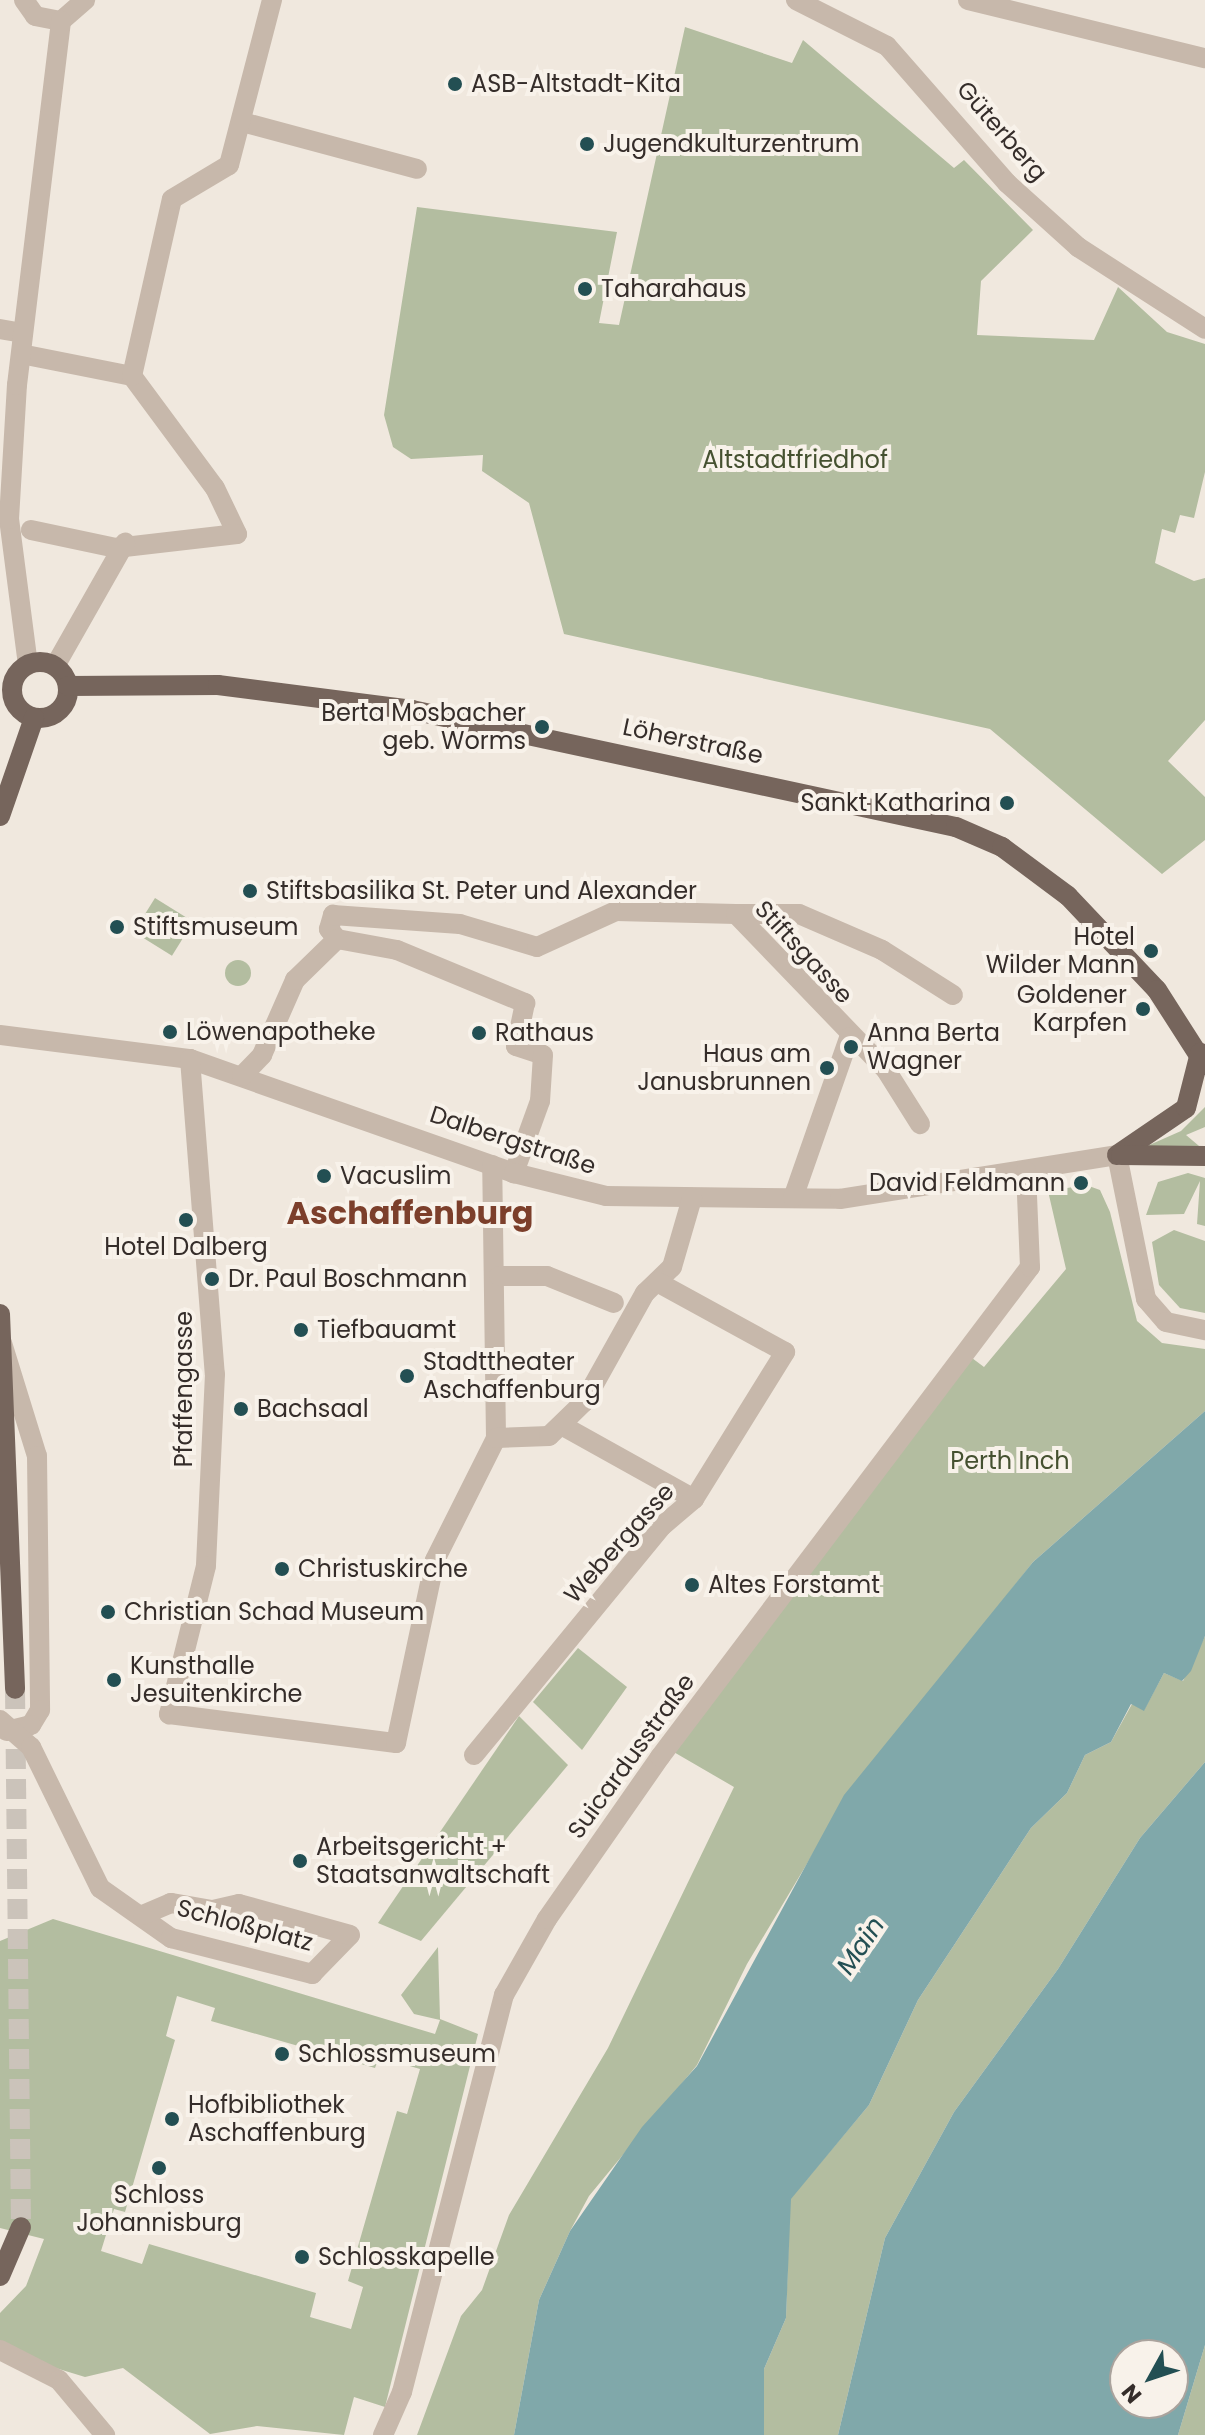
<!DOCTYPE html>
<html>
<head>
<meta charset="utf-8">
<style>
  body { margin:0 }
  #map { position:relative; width:1205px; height:2435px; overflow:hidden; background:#f0e8de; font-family:Poppins,sans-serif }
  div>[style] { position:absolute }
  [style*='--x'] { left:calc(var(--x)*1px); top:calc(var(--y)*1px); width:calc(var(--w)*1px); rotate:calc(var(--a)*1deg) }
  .green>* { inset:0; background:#b3bda0; transform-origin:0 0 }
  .round { border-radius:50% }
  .water>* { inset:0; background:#80a8aa }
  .major-tunnel>* { height:20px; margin-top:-10px; transform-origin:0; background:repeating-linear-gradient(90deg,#cbc3ba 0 20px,transparent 0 30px) }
  .minor>* { height:20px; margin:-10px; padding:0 10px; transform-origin:10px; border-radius:10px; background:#c7b8ab }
  .major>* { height:20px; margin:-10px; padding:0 10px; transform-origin:10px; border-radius:10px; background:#76655c }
  .major>.ring { margin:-10px; padding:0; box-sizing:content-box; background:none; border:20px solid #76655c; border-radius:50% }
  .dots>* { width:22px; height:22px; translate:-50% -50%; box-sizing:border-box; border:4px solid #f8f2ea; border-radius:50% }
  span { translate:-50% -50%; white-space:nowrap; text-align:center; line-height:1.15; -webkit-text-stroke:8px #f8f2ea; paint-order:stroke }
  .poi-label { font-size:24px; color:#352d2a }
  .left { translate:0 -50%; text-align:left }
  .right { translate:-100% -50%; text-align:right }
  .street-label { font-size:24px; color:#352d2a }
  .park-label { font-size:24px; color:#455130 }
  .water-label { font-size:26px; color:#234f53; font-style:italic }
  .district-label { font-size:32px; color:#7c3f2b; font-weight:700 }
  .north { position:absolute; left:1109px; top:2339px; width:80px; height:80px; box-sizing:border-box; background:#f8f2ea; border:2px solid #aaa39d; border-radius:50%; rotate:230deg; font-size:22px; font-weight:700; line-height:32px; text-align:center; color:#352d2a }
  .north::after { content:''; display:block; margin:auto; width:28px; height:36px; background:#234f53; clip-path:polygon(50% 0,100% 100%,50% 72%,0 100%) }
</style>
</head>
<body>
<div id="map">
  <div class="green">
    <i style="clip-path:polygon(685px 27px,792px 63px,803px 40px,954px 168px,964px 160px,1033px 230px,981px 281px,977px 335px,1094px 340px,1118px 287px,1167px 332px,1205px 344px,1205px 472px,1194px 518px,1180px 515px,1175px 533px,1162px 529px,1155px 563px,1194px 581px,1205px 578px,1205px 720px,1168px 761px,1205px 797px,1205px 840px,1162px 874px,990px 729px,564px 634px,529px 503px,482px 471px,483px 455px,411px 459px,393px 447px,384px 415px,417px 207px,617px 232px,599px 323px,619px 325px)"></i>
    <i style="left:155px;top:898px;width:45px;height:40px;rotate:32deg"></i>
    <i class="round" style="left:225px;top:960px;width:26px;height:26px"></i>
    <i style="clip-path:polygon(1205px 1107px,1205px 1127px,1186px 1135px,1205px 1151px,1138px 1150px,1181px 1131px)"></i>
    <i style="clip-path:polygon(1188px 1173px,1205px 1178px,1205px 1226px,1197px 1224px,1200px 1181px,1184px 1214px,1146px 1215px,1158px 1182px)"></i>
    <i style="clip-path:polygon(1086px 1185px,1100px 1190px,1110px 1212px,1137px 1321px,1162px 1343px,1205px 1349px,1205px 1411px,1033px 1562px,842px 1805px,747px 1964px,697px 2065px,589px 2196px,570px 2231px,539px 2300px,514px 2435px,417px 2435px,461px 2316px,482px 2290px,509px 2215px,608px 2048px,734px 1787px,672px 1751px,972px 1358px,984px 1367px,1066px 1269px,1048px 1191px)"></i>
    <i style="clip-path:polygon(1174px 1230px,1205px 1241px,1205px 1313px,1180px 1308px,1159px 1285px,1152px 1242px)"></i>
    <i style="clip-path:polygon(1205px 1636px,1205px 1762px,1140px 1838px,1058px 1969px,954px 2112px,885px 2238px,838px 2435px,764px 2435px,764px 2369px,786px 2318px,790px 2199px,869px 2105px,918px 2000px,1031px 1828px,1067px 1793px,1085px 1755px,1111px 1742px,1132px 1704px,1144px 1710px,1164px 1673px,1183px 1681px)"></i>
    <i style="clip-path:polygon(578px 1648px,627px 1687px,582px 1750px,533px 1702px)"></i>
    <i style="clip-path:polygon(519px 1716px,568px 1765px,421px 1941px,378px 1923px)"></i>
    <i style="clip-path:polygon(evenodd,53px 1919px,435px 2034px,440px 2020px,414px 2014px,401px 1995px,438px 1947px,440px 2019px,478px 2034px,385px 2407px,354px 2397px,344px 2435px,257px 2426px,210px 2434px,123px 2368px,85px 2377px,0 2351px,0 2313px,26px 2286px,44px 2239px,0 2228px,0 1941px,53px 1919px,177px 1996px,215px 2008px,211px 2021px,375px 2068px,379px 2057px,420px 2069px,407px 2114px,397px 2111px,348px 2281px,363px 2287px,351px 2329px,310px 2317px,316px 2293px,149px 2244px,142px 2264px,101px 2251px,114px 2209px,125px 2212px,175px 2040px,166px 2036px,177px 1996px)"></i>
    <i style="clip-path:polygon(1205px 2345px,1205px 2435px,1178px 2435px)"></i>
  </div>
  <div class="water">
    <i style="clip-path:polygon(1205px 1411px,1205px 1636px,1191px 1671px,1182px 1681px,1164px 1673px,1144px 1711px,1131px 1704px,1111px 1742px,1085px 1755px,1067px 1793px,1031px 1828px,918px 2000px,869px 2105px,791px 2199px,786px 2318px,764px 2369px,764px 2435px,514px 2435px,539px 2300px,570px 2231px,642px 2127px,697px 2066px,844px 1795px,1033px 1562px)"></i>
    <i style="clip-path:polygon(evenodd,1205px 1762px,1205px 2345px,1178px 2435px,838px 2435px,885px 2238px,954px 2112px,1058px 1969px,1140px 1838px,1205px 1762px,1173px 2355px,1173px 2403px,1125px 2403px,1125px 2355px,1173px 2355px)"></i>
  </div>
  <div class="major-tunnel">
    <i style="--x:15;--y:1689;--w:538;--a:89.36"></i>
  </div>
  <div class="minor">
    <i style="--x:24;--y:0;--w:19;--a:55"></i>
    <i style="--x:35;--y:16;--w:26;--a:11"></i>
    <i style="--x:61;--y:21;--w:32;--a:-41"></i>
    <i style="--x:796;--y:0;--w:102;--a:26.8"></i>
    <i style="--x:887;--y:46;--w:182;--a:48.8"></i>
    <i style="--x:1007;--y:183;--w:96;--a:42"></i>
    <i style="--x:1078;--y:247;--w:151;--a:32.8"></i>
    <i style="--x:968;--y:0;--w:244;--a:13.8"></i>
    <i style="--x:242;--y:122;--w:181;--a:15"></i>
    <i style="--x:0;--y:329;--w:23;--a:10"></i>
    <i style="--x:21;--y:354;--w:113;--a:11.2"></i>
    <i style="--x:132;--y:376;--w:139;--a:53.5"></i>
    <i style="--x:215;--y:488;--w:51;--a:64.4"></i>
    <i style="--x:237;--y:534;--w:122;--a:173.4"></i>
    <i style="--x:116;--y:548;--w:87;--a:-168"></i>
    <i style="--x:132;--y:376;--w:181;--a:-77.3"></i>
    <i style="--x:172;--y:199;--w:66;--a:-30.8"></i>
    <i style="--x:229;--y:165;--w:171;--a:-75.4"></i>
    <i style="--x:28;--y:665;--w:147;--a:-97.4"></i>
    <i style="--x:9;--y:519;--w:134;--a:-86.6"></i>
    <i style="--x:17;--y:385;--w:367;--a:-83.1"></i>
    <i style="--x:55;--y:666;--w:142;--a:-60.4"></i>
    <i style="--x:736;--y:914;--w:63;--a:0"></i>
    <i style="--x:799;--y:914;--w:90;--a:23.4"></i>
    <i style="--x:882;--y:950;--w:84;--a:32.4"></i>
    <i style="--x:337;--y:939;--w:13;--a:-129"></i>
    <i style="--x:329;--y:929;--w:15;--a:-74"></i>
    <i style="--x:333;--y:915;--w:127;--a:4.1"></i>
    <i style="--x:460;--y:924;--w:80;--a:16.6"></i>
    <i style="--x:537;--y:947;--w:87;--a:-24.5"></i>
    <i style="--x:616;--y:911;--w:120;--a:1.4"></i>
    <i style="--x:736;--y:914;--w:216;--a:46.1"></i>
    <i style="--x:886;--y:1070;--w:64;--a:57.8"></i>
    <i style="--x:337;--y:939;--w:61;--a:10.4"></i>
    <i style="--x:397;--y:950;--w:139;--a:22.5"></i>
    <i style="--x:525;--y:1003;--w:44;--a:101.8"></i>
    <i style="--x:516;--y:1046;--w:28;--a:18"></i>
    <i style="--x:543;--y:1055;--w:46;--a:93.7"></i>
    <i style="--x:540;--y:1101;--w:77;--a:109.9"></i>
    <i style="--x:0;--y:1035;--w:192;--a:7.2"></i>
    <i style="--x:190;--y:1059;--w:343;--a:19.4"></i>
    <i style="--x:514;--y:1173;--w:95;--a:14"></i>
    <i style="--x:606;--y:1196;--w:234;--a:0.7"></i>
    <i style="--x:840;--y:1199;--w:280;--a:-9"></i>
    <i style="--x:1117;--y:1155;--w:147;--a:78.6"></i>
    <i style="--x:1146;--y:1299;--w:30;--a:49"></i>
    <i style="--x:1166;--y:1322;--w:40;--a:12"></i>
    <i style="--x:190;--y:1059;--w:316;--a:85.5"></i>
    <i style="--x:215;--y:1374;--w:192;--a:92.7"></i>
    <i style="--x:206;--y:1566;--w:153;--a:104"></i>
    <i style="--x:169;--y:1714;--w:229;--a:7.3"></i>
    <i style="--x:396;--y:1743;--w:187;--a:-78"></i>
    <i style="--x:435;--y:1560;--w:136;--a:-63.4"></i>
    <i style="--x:496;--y:1438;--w:273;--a:-90.8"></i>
    <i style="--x:242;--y:1076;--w:29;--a:-46"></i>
    <i style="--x:262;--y:1055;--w:82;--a:-66.3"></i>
    <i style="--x:295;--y:980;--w:59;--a:-44.3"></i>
    <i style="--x:793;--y:1198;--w:170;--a:-70.7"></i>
    <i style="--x:499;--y:1276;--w:48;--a:0"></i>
    <i style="--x:547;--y:1276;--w:72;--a:21.9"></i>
    <i style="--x:2;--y:1343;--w:118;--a:72.8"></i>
    <i style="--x:37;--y:1456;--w:254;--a:89.3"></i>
    <i style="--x:40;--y:1710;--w:17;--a:121"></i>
    <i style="--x:31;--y:1725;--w:25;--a:166"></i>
    <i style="--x:563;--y:1426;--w:150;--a:29.1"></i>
    <i style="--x:496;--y:1438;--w:53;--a:-2.2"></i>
    <i style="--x:549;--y:1436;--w:49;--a:-44.2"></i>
    <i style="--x:584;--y:1402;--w:125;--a:-60.8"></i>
    <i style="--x:645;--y:1293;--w:37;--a:-44"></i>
    <i style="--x:672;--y:1267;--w:72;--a:-73.8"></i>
    <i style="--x:0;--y:1720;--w:41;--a:41.1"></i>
    <i style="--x:31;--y:1747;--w:157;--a:63.9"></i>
    <i style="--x:100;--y:1888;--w:87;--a:35.2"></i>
    <i style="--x:171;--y:1938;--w:146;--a:14.3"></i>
    <i style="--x:312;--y:1974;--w:54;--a:-45.7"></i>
    <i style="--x:350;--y:1935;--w:115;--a:-164.4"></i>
    <i style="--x:239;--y:1904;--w:28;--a:167"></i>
    <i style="--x:212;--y:1910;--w:42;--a:-170.3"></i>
    <i style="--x:171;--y:1903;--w:30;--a:157"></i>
    <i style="--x:474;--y:1755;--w:296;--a:-50.6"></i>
    <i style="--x:662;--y:1526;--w:42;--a:-40.2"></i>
    <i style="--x:694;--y:1499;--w:173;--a:-58.2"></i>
    <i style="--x:785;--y:1352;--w:146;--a:-151.3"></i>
    <i style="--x:0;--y:2350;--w:66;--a:27"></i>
    <i style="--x:59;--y:2380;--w:72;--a:50.1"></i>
    <i style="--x:383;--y:2435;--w:47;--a:-66.2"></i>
    <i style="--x:402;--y:2392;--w:410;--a:-75.6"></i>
    <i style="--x:504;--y:1995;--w:87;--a:-60.5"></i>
    <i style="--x:547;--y:1919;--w:198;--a:-55.1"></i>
    <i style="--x:660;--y:1757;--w:614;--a:-52.94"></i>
    <i style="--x:1030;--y:1267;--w:96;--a:-92.4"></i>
  </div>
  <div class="major">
    <i class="ring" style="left:12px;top:662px;width:36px;height:36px"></i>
    <i style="--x:68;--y:686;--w:150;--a:-0.4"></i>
    <i style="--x:218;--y:685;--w:196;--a:7.3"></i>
    <i style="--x:412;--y:710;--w:556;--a:12.14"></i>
    <i style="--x:956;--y:827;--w:50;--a:23.5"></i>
    <i style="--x:1002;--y:847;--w:82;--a:36.6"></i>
    <i style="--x:1068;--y:896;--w:129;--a:46.6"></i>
    <i style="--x:1157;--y:990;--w:89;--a:57.4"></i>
    <i style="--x:0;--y:816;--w:104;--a:-70.9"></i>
    <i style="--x:1117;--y:1155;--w:83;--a:-34.3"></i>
    <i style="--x:1186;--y:1108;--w:57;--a:-75.7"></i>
    <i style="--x:1121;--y:1155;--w:84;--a:0.7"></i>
    <i style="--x:0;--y:1314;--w:375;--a:87.7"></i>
    <i style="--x:0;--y:2276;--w:53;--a:-66.8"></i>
  </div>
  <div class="dots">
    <i style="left:455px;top:84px;background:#234f53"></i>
    <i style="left:587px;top:144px;background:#234f53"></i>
    <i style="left:585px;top:289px;background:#234f53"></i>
    <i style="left:542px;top:727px;background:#234f53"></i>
    <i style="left:1007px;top:803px;background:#234f53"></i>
    <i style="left:250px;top:891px;background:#234f53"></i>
    <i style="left:117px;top:927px;background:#234f53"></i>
    <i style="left:1151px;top:951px;background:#234f53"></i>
    <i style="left:1143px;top:1009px;background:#234f53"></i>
    <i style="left:170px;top:1032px;background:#234f53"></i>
    <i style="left:479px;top:1033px;background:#234f53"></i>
    <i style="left:851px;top:1047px;background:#234f53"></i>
    <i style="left:827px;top:1068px;background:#234f53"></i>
    <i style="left:324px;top:1176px;background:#234f53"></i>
    <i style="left:1081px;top:1183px;background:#234f53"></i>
    <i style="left:186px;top:1220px;background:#234f53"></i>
    <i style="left:212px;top:1279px;background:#234f53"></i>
    <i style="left:301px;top:1330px;background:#234f53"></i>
    <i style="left:407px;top:1376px;background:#234f53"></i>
    <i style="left:241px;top:1409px;background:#234f53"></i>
    <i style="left:282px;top:1569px;background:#234f53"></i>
    <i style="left:692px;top:1585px;background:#234f53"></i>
    <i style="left:108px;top:1612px;background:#234f53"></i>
    <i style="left:114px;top:1680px;background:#234f53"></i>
    <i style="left:300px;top:1861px;background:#234f53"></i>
    <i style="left:282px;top:2054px;background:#234f53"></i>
    <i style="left:172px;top:2119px;background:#234f53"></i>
    <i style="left:159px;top:2168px;background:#234f53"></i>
    <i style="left:302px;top:2257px;background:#234f53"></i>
  </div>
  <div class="poi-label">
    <span class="left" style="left:471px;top:84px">ASB-Altstadt-Kita</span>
    <span class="left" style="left:603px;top:144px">Jugendkulturzentrum</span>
    <span class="left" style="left:601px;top:289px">Taharahaus</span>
    <span class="right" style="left:526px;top:727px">Berta Mosbacher<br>geb. Worms</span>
    <span class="right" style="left:991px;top:803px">Sankt Katharina</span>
    <span class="left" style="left:266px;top:891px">Stiftsbasilika St. Peter und Alexander</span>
    <span class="left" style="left:133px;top:927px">Stiftsmuseum</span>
    <span class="right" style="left:1135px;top:951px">Hotel<br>Wilder Mann</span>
    <span class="right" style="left:1127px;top:1009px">Goldener<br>Karpfen</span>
    <span class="left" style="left:186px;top:1032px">Löwenapotheke</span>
    <span class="left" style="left:495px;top:1033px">Rathaus</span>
    <span class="left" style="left:867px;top:1047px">Anna Berta<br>Wagner</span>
    <span class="right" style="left:811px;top:1068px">Haus am<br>Janusbrunnen</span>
    <span class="left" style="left:340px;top:1176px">Vacuslim</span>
    <span class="right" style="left:1065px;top:1183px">David Feldmann</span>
    <span style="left:186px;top:1247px">Hotel Dalberg</span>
    <span class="left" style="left:228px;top:1279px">Dr. Paul Boschmann</span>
    <span class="left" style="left:317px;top:1330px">Tiefbauamt</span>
    <span class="left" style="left:423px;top:1376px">Stadttheater<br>Aschaffenburg</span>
    <span class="left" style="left:257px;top:1409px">Bachsaal</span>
    <span class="left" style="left:298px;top:1569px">Christuskirche</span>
    <span class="left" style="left:708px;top:1585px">Altes Forstamt</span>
    <span class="left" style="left:124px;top:1612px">Christian Schad Museum</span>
    <span class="left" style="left:130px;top:1680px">Kunsthalle<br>Jesuitenkirche</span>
    <span class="left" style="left:316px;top:1861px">Arbeitsgericht +<br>Staatsanwaltschaft</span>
    <span class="left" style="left:298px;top:2054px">Schlossmuseum</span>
    <span class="left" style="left:188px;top:2119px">Hofbibliothek<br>Aschaffenburg</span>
    <span style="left:159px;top:2209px">Schloss<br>Johannisburg</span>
    <span class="left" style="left:318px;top:2257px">Schlosskapelle</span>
  </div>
  <div class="street-label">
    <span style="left:1002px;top:131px;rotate:49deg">Güterberg</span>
    <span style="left:693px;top:741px;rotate:12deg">Löherstraße</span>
    <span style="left:804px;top:952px;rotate:47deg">Stiftsgasse</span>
    <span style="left:513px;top:1140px;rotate:18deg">Dalbergstraße</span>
    <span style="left:184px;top:1389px;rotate:-90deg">Pfaffengasse</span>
    <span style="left:619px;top:1543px;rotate:-48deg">Webergasse</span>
    <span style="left:631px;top:1756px;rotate:-54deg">Suicardusstraße</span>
    <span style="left:245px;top:1925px;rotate:15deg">Schloßplatz</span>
  </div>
  <div class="park-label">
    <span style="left:795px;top:460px">Altstadtfriedhof</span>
    <span style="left:1010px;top:1461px">Perth Inch</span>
  </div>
  <div class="water-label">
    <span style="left:861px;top:1946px;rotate:-56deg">Main</span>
  </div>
  <div class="district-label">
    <span style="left:410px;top:1213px">Aschaffenburg</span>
  </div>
  <div class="north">N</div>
</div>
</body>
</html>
